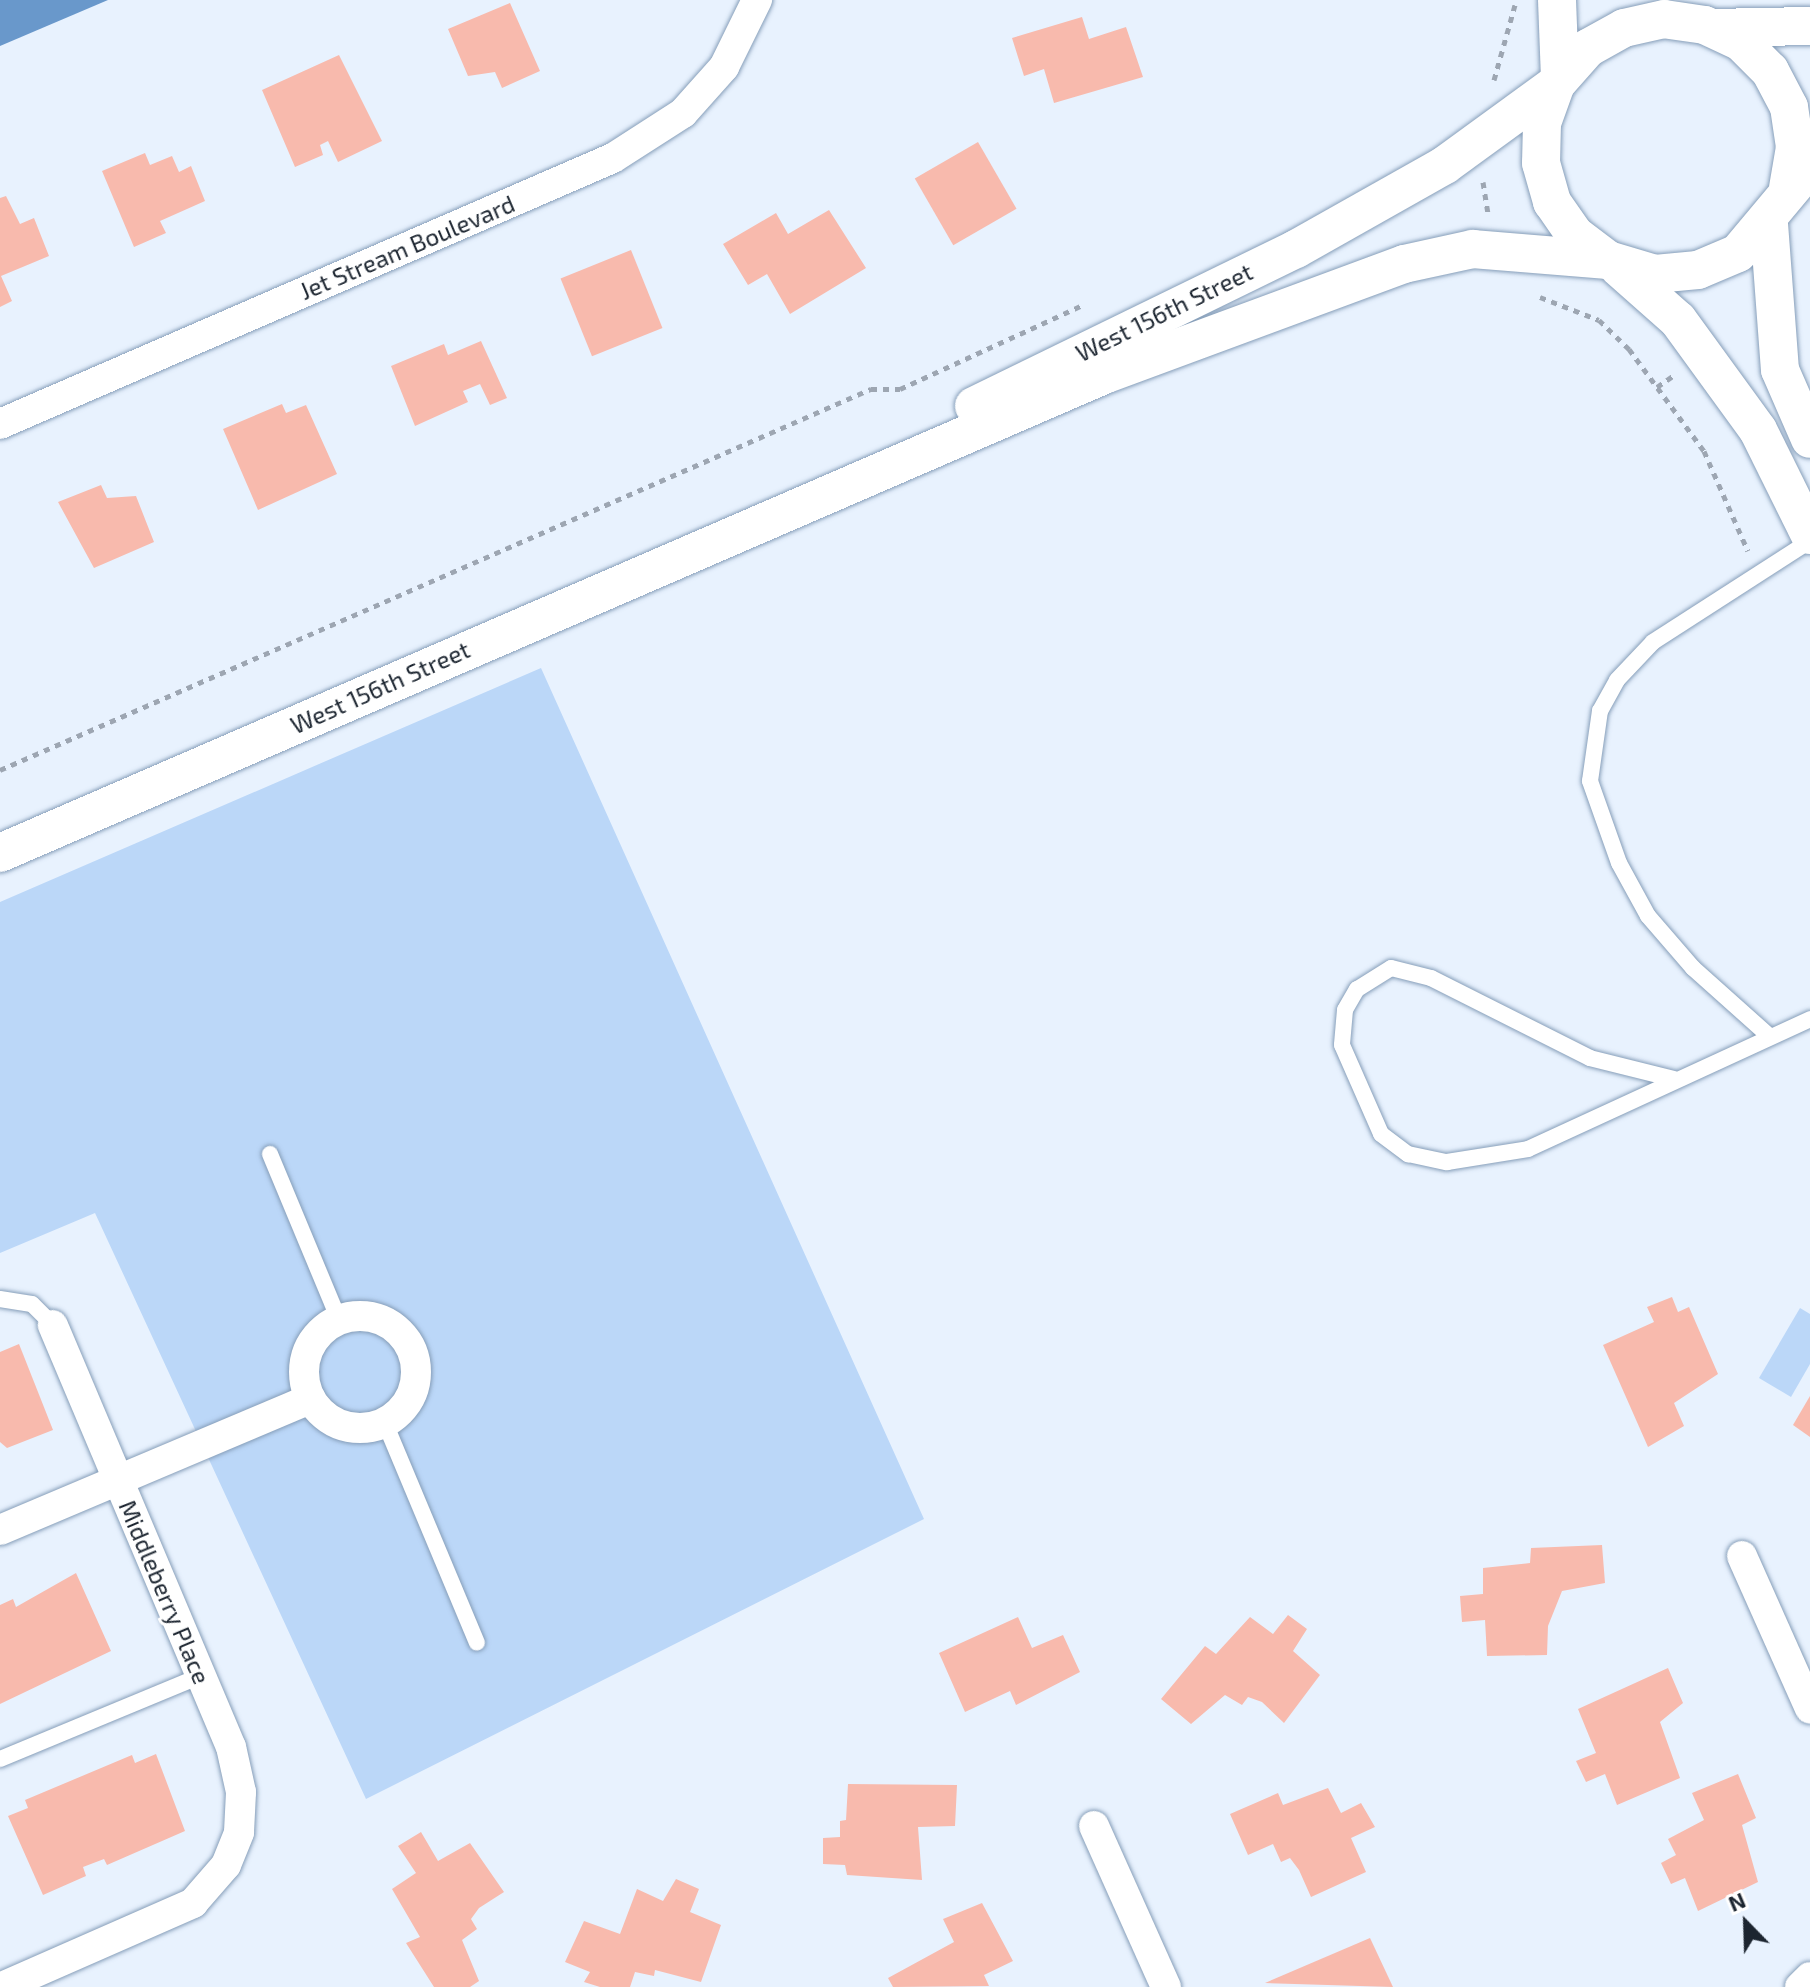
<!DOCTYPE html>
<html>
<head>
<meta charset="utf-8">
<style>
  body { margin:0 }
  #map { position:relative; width:1810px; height:1987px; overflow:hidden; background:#e8f2fe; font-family:"Exo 2",sans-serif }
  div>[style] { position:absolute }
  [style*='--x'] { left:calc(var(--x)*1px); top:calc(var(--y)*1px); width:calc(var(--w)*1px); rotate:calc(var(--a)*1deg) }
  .green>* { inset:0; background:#bbd7f8 }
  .water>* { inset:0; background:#6998cb }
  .building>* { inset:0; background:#f8baad; transform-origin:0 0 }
  .path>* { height:5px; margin-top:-2.5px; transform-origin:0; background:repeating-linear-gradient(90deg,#9da6b2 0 6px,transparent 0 12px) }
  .roads { filter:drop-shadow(0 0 2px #869eb9) drop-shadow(0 0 2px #869eb9) }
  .service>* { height:16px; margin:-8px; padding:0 8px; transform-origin:8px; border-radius:8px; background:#fff }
  .minor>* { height:30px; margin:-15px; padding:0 15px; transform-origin:15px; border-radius:15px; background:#fff }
  .minor>.ring { margin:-15px; padding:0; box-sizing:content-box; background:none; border:30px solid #fff; border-radius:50% }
  .tertiary>* { height:38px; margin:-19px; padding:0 19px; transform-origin:19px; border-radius:19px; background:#fff }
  span { translate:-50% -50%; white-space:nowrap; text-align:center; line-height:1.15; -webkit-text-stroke:6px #fff; paint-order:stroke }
  .street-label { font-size:24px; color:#1c2530 }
  .north { position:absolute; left:1706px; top:1883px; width:80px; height:80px; -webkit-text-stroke:6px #fff; paint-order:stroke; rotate:337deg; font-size:22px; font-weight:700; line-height:32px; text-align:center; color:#1c2530 }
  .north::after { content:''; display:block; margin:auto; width:28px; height:36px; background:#1c2530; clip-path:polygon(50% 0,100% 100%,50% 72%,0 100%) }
</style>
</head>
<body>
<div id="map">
  <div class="green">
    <i style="clip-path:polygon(541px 668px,924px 1519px,366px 1799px,95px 1213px,0 1253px,0 902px)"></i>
    <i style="clip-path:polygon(1800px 1308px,1810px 1314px,1810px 1364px,1791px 1397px,1759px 1378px)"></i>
  </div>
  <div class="water">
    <i style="clip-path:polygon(0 0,108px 0,0 46px)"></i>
  </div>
  <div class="building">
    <i style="clip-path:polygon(510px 3px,540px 71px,502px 88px,495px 72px,468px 76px,448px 29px)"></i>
    <i style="clip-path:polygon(1082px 17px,1089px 39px,1126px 27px,1143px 77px,1054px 103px,1044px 69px,1024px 76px,1012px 38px)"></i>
    <i style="clip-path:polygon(339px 55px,382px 141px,338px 162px,328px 141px,320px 145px,323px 155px,295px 167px,262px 90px)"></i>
    <i style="left:978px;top:142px;width:77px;height:73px;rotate:60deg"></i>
    <i style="clip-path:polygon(145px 153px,150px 165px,172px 156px,179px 172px,191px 166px,205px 201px,160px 221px,166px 233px,134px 247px,102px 171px)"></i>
    <i style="clip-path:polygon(6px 196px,20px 224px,34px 218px,49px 256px,1px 276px,12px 301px,0 307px,0 198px)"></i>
    <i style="clip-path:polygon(829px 210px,866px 268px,790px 314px,767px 274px,748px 285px,723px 244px,776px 213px,788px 234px)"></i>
    <i style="left:631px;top:250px;width:84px;height:76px;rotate:68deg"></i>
    <i style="clip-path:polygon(481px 341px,507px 398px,490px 405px,480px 384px,463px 391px,468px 402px,415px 426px,391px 366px,444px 344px,448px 355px)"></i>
    <i style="clip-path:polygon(282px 404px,286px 413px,306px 405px,337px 474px,258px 510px,223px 429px)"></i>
    <i style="clip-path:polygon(101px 485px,107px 498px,136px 496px,154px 542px,94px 568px,58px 502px)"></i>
    <i style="clip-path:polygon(1672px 1297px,1678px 1312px,1689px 1307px,1718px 1374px,1674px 1403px,1684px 1426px,1648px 1447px,1603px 1345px,1654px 1322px,1647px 1307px)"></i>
    <i style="clip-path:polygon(19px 1344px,53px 1430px,7px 1448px,0 1442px,0 1352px)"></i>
    <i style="clip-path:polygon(1810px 1396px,1810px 1437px,1793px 1425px)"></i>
    <i style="clip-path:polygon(1602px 1545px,1605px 1583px,1562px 1591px,1548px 1626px,1547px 1655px,1487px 1656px,1485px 1620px,1462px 1622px,1460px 1596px,1483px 1594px,1483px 1568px,1530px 1563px,1531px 1548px)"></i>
    <i style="clip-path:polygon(76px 1573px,111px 1651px,0 1704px,0 1605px,13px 1599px,16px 1607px)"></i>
    <i style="clip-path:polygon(1288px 1615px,1307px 1629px,1293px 1651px,1320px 1675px,1284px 1723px,1262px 1702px,1248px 1697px,1242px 1705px,1225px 1695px,1191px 1724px,1161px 1699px,1205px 1646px,1216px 1654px,1250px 1617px,1273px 1634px)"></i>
    <i style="clip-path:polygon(1018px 1617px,1032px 1648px,1063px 1635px,1080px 1672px,1016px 1705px,1010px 1691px,965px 1712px,939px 1653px)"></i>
    <i style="clip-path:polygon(1668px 1668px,1683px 1703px,1660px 1722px,1680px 1778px,1617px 1805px,1605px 1774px,1586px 1782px,1576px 1761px,1596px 1753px,1578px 1709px)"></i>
    <i style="clip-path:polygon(156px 1754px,185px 1831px,107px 1865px,104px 1859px,83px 1867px,86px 1876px,43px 1895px,8px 1816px,28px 1808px,25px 1800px,132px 1755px,135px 1763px)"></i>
    <i style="clip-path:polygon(1738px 1774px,1756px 1818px,1742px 1825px,1758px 1882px,1698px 1911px,1685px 1878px,1671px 1884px,1661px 1863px,1676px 1855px,1668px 1839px,1704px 1820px,1692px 1793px)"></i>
    <i style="clip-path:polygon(848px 1784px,957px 1785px,955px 1826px,918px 1827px,922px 1880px,847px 1875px,845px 1865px,823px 1864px,823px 1838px,840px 1837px,840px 1821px,846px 1820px)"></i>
    <i style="clip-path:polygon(1328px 1788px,1341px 1813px,1361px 1803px,1375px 1827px,1351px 1838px,1366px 1872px,1311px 1897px,1299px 1870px,1290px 1858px,1281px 1862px,1273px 1844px,1248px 1855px,1230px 1814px,1278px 1793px,1283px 1805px)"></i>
    <i style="clip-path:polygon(421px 1832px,438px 1861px,470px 1843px,504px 1892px,479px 1908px,471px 1919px,477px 1929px,462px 1940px,479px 1981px,470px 1987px,434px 1987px,406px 1943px,420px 1937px,392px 1889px,416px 1873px,398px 1846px)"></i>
    <i style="clip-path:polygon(676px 1879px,699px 1889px,690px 1912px,721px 1925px,701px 1982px,655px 1970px,654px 1976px,635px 1972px,630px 1987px,600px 1987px,584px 1982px,590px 1972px,565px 1962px,584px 1921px,620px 1934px,637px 1889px,663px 1901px)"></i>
    <i style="clip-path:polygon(982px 1903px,1013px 1961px,984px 1975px,989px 1986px,893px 1987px,888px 1978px,954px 1942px,943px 1919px)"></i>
    <i style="clip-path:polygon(1370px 1938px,1393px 1987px,1265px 1983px)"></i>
  </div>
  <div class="path">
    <i style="--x:1494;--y:80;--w:78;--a:-74.4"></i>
    <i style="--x:1483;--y:182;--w:32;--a:81"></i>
    <i style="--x:1540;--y:297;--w:63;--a:21.3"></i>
    <i style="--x:1599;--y:320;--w:42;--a:44"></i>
    <i style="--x:1629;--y:349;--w:127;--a:53.7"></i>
    <i style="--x:1704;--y:451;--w:109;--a:66.3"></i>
    <i style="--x:1657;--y:387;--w:19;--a:-35"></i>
    <i style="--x:0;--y:770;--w:951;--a:-23.63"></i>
    <i style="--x:871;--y:389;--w:29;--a:0"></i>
    <i style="--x:900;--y:389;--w:201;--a:-24.7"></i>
  </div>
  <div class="roads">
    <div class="service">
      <i style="--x:1768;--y:1035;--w:101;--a:-138.2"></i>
      <i style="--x:1693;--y:968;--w:69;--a:-130.9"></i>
      <i style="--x:1648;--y:916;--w:60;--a:-118.7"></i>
      <i style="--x:1619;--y:863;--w:87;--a:-109.5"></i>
      <i style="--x:1590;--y:781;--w:71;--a:-81.9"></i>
      <i style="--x:1600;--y:711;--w:35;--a:-61"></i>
      <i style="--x:1617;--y:680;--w:52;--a:-46.5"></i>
      <i style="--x:1653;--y:642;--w:187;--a:-32.8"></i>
      <i style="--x:1674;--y:1079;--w:87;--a:-166"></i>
      <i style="--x:1590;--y:1058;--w:178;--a:-153.3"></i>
      <i style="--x:1431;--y:978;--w:41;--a:-166"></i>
      <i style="--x:1391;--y:968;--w:40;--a:148"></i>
      <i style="--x:1357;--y:989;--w:24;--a:120"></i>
      <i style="--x:1345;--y:1010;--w:35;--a:95"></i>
      <i style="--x:1342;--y:1045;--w:97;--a:66.3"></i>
      <i style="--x:1381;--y:1134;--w:34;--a:37"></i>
      <i style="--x:1408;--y:1154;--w:40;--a:12"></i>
      <i style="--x:1447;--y:1162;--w:82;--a:-9.1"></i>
      <i style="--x:1528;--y:1149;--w:311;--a:-24.7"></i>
      <i style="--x:270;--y:1154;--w:180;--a:67.4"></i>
      <i style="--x:0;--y:1299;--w:32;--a:9"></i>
      <i style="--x:32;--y:1304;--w:30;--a:45"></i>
      <i style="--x:385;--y:1423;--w:238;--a:67.3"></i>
      <i style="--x:0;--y:1759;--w:217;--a:-22.5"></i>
    </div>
    <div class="minor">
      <i style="--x:0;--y:424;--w:668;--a:-23.46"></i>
      <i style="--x:613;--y:158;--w:83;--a:-32.7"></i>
      <i style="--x:683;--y:113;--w:62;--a:-48.3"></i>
      <i style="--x:724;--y:67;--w:75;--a:-63.8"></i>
      <i class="ring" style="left:304px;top:1316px;width:82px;height:82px"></i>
      <i style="--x:0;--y:1530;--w:337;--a:-22.9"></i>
      <i style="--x:1742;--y:1556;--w:167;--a:66"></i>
      <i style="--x:1094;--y:1826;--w:176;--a:65.9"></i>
      <i style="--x:2;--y:1987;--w:209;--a:-23.7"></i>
      <i style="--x:193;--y:1903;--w:50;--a:-49"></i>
      <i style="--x:226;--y:1865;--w:35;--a:-68"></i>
      <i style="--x:239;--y:1832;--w:40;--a:-87.1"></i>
      <i style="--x:241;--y:1792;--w:46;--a:-102.5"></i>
      <i style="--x:231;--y:1747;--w:458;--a:-112.9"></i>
      <i style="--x:1800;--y:1987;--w:14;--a:-45"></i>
    </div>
    <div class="tertiary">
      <i style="--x:1557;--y:0;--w:78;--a:87.8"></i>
      <i style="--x:1713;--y:28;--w:97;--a:-1.2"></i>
      <i style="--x:1788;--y:188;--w:42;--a:-80.3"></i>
      <i style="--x:1795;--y:147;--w:40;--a:-98.5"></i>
      <i style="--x:1789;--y:107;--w:41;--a:-117.8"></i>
      <i style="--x:1770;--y:71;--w:41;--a:-135"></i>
      <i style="--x:1741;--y:42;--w:40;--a:-155"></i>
      <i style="--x:1705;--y:25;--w:41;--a:-171.7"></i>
      <i style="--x:1664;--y:19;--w:41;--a:167.3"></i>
      <i style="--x:1624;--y:28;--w:41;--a:150.9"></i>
      <i style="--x:1588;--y:48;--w:48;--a:131.6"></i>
      <i style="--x:1556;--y:84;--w:41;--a:109.7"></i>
      <i style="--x:1542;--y:123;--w:40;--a:91.4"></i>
      <i style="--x:1541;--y:163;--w:41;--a:74.2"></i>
      <i style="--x:1552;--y:202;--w:40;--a:55.1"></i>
      <i style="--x:1575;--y:235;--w:41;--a:37.1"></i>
      <i style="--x:1608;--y:260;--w:49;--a:16.6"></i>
      <i style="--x:1655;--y:274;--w:43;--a:-5.3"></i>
      <i style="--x:1698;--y:270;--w:43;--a:-23"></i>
      <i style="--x:1738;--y:253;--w:112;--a:-50.1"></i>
      <i style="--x:1769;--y:224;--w:146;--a:85.7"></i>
      <i style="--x:1780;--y:370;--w:75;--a:66.5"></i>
      <i style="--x:1618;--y:267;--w:80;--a:41.5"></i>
      <i style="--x:1678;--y:320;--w:136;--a:54"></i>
      <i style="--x:1758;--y:430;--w:117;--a:63.7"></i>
      <i style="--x:974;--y:406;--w:358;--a:-26"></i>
      <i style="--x:1296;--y:249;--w:171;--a:-29.4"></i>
      <i style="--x:1445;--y:165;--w:137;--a:-36.1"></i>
      <i style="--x:0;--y:853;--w:1203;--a:-23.41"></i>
      <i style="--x:1104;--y:375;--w:320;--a:-20.3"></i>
      <i style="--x:1404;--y:264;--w:71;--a:-12.3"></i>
      <i style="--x:1473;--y:249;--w:135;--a:4.7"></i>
    </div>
  </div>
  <div class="street-label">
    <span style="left:407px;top:247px;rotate:-23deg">Jet Stream Boulevard</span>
    <span style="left:1164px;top:312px;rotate:-26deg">West 156th Street</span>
    <span style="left:380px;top:687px;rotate:-24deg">West 156th Street</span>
    <span style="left:165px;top:1592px;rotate:67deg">Middleberry Place</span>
  </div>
  <div class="north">N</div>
</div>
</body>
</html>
